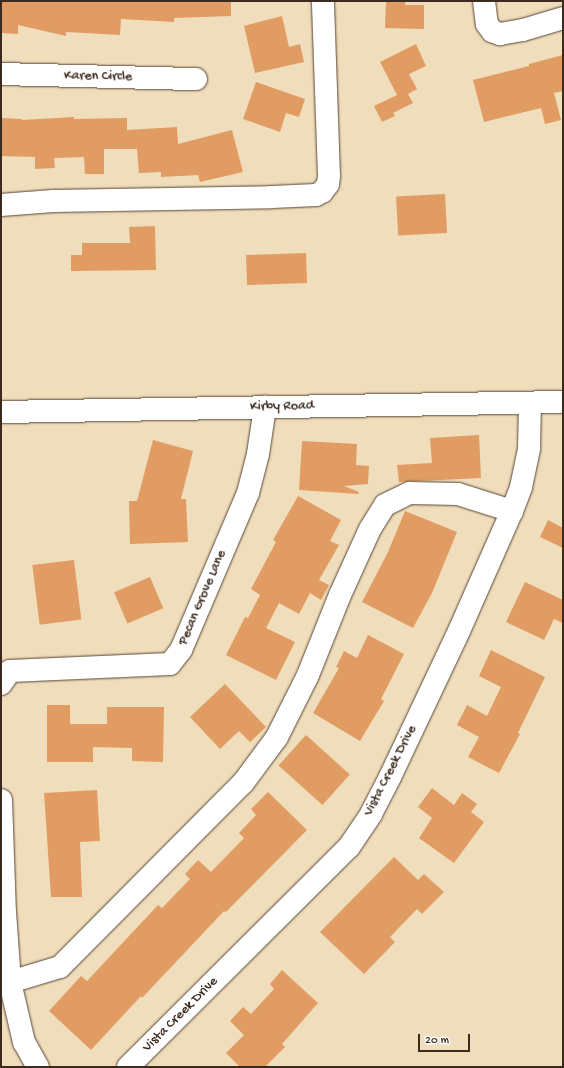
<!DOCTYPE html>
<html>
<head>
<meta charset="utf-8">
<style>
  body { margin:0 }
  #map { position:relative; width:564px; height:1068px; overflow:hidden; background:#f0ddbb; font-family:"Gochi Hand",sans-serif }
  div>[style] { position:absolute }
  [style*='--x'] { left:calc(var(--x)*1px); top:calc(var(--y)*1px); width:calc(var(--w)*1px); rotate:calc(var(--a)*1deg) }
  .building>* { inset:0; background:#e09c63; transform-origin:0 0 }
  .roads { filter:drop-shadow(0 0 1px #564536) drop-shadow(0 0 1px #564536) }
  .minor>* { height:22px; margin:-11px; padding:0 11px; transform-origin:11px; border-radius:11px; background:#fff }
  span { translate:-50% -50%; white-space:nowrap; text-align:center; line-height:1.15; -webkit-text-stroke:4px #fff; paint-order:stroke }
  .street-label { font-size:14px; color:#3b2a1e }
  .frame { position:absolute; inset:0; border:2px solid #3b2a1e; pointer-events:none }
  .scale { position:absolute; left:418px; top:1034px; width:52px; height:18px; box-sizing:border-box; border:2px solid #3b2a1e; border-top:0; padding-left:5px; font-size:12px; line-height:14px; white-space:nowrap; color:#3b2a1e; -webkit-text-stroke:3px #fff; paint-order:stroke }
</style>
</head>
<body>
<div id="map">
  <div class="building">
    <i style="clip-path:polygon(1px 1px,231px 1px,231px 16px,174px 18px,174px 22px,121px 19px,120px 35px,66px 32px,66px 36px,18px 25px,18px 34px,1px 33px)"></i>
    <i style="clip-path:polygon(386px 1px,406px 1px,405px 5px,424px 5px,424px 29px,385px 28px)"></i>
    <i style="clip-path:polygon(282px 16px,289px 47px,300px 44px,304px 62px,255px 73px,244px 26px)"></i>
    <i style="clip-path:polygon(416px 44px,426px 66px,409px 74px,417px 89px,408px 94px,413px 103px,393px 113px,395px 116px,382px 122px,374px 106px,397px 95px,380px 62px)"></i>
    <i style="clip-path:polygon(563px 55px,563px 91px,554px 93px,561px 120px,545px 124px,541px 108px,484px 122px,473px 80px,529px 66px,529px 64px)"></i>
    <i style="clip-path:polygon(256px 82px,305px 99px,299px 117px,286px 113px,280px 132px,243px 119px)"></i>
    <i style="clip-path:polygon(74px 117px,74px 119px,127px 118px,127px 130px,177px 127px,178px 144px,232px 130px,243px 172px,200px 182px,198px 175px,161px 177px,161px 172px,139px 173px,137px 149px,104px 149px,104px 174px,85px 174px,84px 157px,54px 158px,55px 168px,35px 169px,35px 157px,1px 156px,1px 118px,22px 119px,22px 120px)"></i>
    <i style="left:445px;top:194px;width:39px;height:49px;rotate:87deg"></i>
    <i style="clip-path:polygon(155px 226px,156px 270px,71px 271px,71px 255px,82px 255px,82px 243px,130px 243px,129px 227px)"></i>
    <i style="left:306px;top:253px;width:30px;height:60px;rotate:88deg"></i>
    <i style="clip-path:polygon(479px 435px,481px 478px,399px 482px,397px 465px,432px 463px,430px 438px)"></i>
    <i style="clip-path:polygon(153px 440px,193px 451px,181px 499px,186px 499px,188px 542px,130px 544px,129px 501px,137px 501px)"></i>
    <i style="clip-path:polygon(302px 441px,357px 444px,356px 465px,369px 466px,368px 484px,344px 486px,359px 492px,358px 494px,299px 490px)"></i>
    <i style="clip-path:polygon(298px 496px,341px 520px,330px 541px,339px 545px,319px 580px,329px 585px,321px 600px,310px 593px,299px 614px,279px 603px,266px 628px,295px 642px,276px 680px,226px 655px,245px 617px,248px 618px,260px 595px,251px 589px,276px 542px,273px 540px)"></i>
    <i style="clip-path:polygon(405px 511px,457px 532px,432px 593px,413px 628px,362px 602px,388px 552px)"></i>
    <i style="clip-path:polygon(548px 520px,563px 528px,563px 548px,540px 537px)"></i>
    <i style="left:74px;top:560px;width:60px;height:42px;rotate:83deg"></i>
    <i style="left:150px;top:577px;width:34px;height:39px;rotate:67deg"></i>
    <i style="clip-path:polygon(525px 582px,563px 600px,563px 623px,554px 619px,544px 640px,506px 622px)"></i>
    <i style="clip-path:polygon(368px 635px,404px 654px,381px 699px,384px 701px,360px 741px,313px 713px,339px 668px,336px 667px,344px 651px,357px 658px)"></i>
    <i style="clip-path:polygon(491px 650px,545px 677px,518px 733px,520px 734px,499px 773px,468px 757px,479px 737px,457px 725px,467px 705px,487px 716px,501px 687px,479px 676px)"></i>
    <i style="clip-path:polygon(225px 684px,266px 727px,250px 742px,239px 731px,220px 749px,190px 717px)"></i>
    <i style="clip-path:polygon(47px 705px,70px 705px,70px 724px,107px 724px,107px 707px,164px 707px,163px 762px,132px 761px,132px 748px,93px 747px,93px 762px,47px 762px)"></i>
    <i style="left:306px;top:735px;width:59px;height:41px;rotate:42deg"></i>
    <i style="clip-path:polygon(432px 788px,454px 805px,462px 793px,477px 804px,471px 812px,484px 822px,454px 863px,419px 838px,432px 818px,418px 807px)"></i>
    <i style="clip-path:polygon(97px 790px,100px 841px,80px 842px,82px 897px,51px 897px,44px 793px)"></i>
    <i style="clip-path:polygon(268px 792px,307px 830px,226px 912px,224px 911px,142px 998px,141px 996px,91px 1050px,49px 1011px,81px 976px,87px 981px,158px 905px,162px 908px,190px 879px,185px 874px,198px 860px,211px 872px,244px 838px,239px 833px,256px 815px,251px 809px)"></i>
    <i style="clip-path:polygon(394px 857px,418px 880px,424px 874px,444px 892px,422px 914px,417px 909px,390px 937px,395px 942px,364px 974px,320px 932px)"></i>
    <i style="clip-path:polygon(282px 970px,318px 1003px,282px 1044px,285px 1047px,265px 1067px,240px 1067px,226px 1053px,244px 1035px,230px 1021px,243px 1007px,251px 1014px,274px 989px,270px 984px)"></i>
  </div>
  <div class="roads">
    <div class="minor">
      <i style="--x:484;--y:1;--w:23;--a:83"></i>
      <i style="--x:487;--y:24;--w:9;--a:54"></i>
      <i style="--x:492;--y:31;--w:9;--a:21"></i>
      <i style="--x:500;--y:34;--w:23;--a:-10"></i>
      <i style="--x:523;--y:30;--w:42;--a:-16.7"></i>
      <i style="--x:1;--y:74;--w:195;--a:1.5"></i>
      <i style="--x:1;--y:205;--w:52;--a:-4.4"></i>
      <i style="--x:53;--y:201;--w:219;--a:-1"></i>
      <i style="--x:272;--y:197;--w:44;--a:-2.6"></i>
      <i style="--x:316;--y:195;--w:7;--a:-27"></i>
      <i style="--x:322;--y:192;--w:10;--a:-53"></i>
      <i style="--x:328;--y:184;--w:8;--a:-83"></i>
      <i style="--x:329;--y:176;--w:175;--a:-92"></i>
      <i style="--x:1;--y:412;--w:562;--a:-1.02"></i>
      <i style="--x:1;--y:684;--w:16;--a:-55"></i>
      <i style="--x:10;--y:671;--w:160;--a:-2.5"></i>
      <i style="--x:170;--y:664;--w:18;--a:-52"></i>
      <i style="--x:181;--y:650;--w:171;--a:-66.9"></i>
      <i style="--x:248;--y:493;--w:40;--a:-75.6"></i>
      <i style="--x:258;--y:454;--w:48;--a:-81.5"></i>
      <i style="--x:1;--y:800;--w:112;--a:88"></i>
      <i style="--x:5;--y:912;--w:70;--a:85.9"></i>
      <i style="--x:10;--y:982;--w:62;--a:76.9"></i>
      <i style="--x:24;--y:1042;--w:29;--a:61"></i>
      <i style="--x:10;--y:982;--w:52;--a:-16.7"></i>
      <i style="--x:60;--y:967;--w:260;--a:-45.2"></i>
      <i style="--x:243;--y:783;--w:57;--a:-53.5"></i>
      <i style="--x:277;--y:737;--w:69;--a:-63.4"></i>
      <i style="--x:308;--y:675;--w:86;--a:-68.2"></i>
      <i style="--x:340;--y:595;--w:72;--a:-65.6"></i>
      <i style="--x:370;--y:529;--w:28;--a:-58"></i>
      <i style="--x:385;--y:505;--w:28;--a:-26"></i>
      <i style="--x:410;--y:493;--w:48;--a:1.2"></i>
      <i style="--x:458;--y:494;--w:57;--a:17.5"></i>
      <i style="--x:128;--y:1067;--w:312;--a:-44.9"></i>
      <i style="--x:349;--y:847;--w:40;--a:-56"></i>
      <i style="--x:371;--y:814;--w:42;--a:-62.8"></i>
      <i style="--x:390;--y:777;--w:161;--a:-64.7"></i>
      <i style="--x:459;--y:631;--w:131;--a:-66.2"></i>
      <i style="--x:512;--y:511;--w:26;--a:-69"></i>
      <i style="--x:521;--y:487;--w:40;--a:-78"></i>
      <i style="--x:529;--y:448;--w:45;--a:-88.7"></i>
    </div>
  </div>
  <div class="street-label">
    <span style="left:98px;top:77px;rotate:1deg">Karen Circle</span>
    <span style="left:282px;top:407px;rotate:-1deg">Kirby Road</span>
    <span style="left:203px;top:598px;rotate:-67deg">Pecan Grove Lane</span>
    <span style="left:391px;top:771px;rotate:-63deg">Vista Creek Drive</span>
    <span style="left:181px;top:1015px;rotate:-45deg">Vista Creek Drive</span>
  </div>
  <div class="frame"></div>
  <div class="scale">20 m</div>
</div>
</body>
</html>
